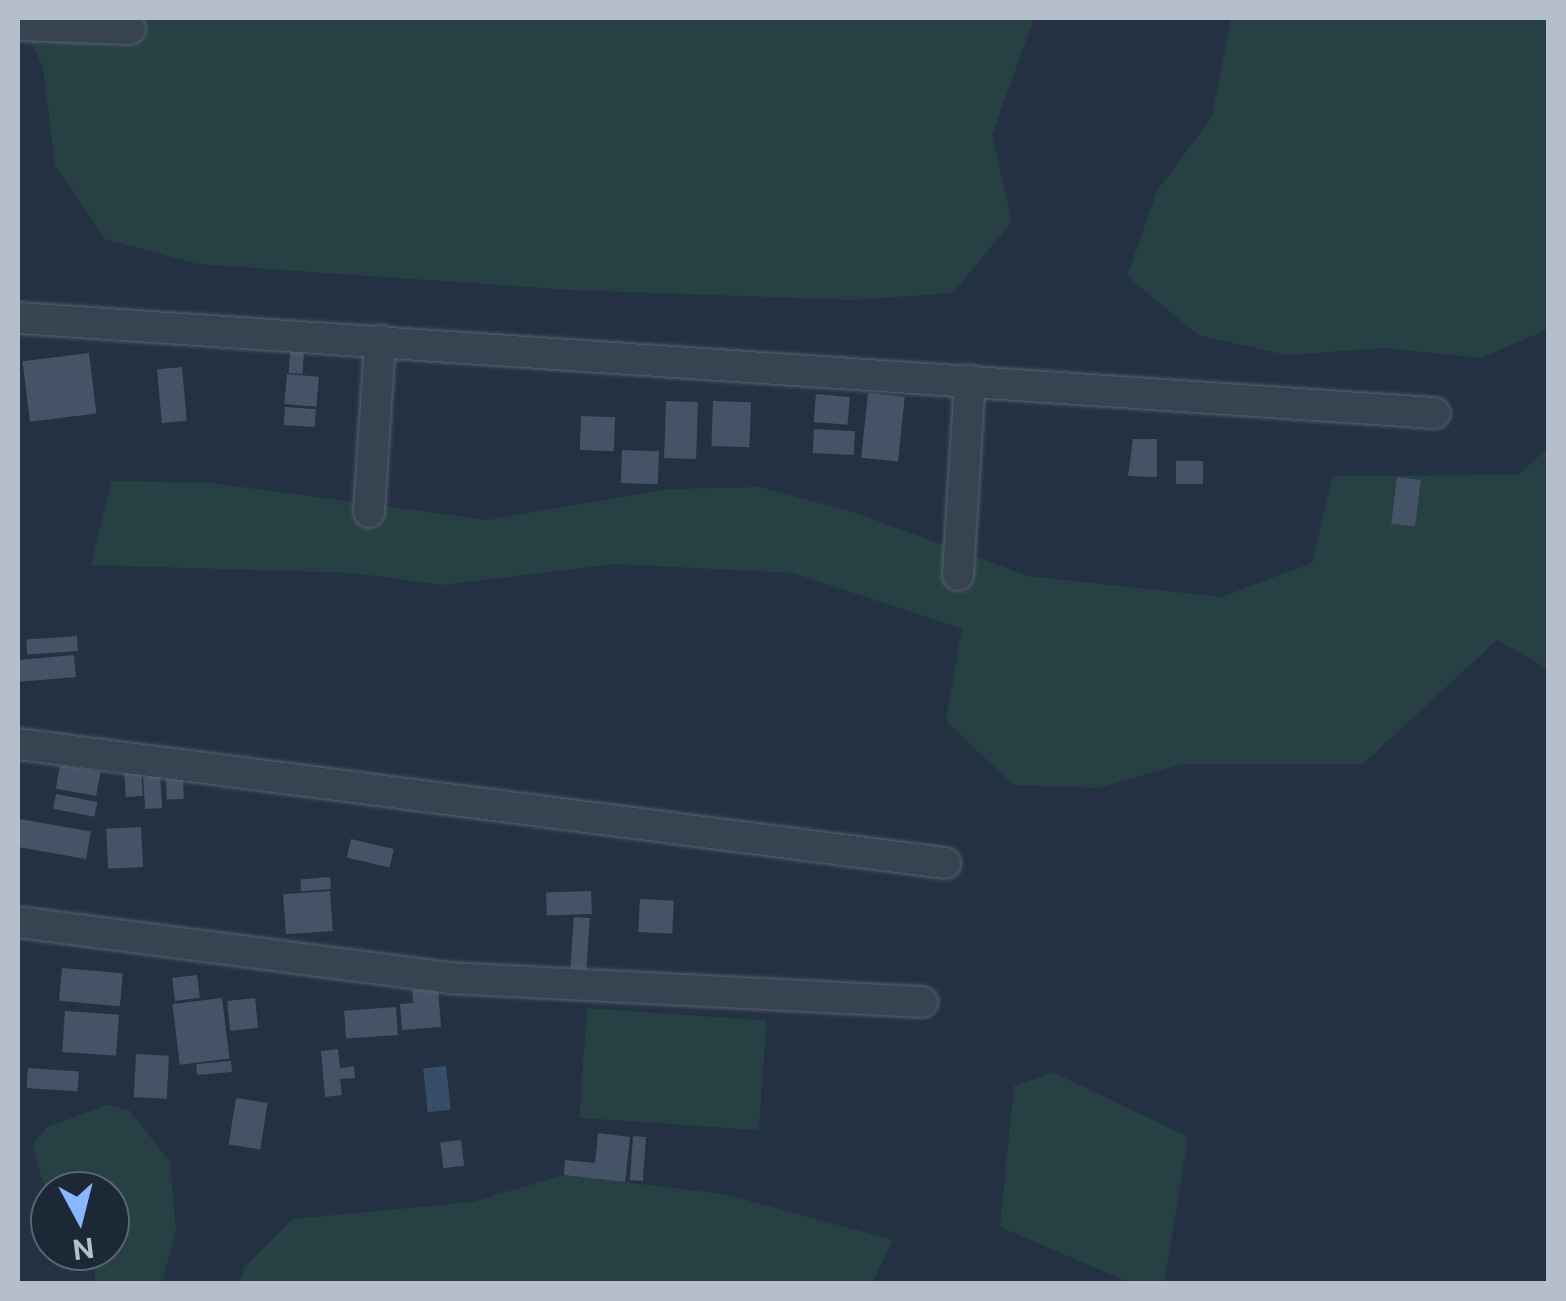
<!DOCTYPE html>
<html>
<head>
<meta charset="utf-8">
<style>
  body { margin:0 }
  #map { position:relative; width:1566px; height:1301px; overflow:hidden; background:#243142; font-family:"Public Sans",sans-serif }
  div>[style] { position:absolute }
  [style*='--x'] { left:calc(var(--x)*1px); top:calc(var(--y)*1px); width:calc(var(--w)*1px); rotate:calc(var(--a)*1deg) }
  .green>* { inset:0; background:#264043; transform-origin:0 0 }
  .water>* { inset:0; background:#374d6a; transform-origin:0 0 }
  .building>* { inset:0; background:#455366; transform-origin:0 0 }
  .roads { filter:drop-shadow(0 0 2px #56616f) drop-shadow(0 0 2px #56616f) }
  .minor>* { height:30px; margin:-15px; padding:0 15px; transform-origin:15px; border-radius:15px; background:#384351 }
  span { translate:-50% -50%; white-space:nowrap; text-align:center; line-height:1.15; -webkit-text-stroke:10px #1d2837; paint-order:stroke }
  .frame { position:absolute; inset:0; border:20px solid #b5becc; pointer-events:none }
  .north { position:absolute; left:30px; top:1171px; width:100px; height:100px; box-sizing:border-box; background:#1d2837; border:2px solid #5a6473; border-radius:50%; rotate:173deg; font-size:28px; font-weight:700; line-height:40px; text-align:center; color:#b5becc }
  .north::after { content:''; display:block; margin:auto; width:35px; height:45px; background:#88b7fe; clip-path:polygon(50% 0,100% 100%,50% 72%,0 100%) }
</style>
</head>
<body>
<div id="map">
  <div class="green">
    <i style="clip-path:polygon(19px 18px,1034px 18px,992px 135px,1012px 222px,953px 293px,854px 300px,572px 290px,198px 264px,105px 239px,55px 165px,43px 67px)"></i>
    <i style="clip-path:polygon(1231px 18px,1548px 18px,1548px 329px,1481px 358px,1385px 348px,1286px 355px,1198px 335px,1127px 276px,1157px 191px,1212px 117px)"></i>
    <i style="clip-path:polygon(1548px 448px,1548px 669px,1497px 640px,1363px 764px,1182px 764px,1099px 788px,1013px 785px,946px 721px,962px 629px,793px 573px,615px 564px,441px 585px,354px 573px,91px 565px,112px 481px,212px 483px,488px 520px,669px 489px,759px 487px,853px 512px,1028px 576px,1221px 597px,1312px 563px,1333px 476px,1518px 475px)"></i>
    <i style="left:587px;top:1008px;width:180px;height:110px;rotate:4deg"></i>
    <i style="clip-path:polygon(1053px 1072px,1188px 1137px,1164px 1283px,1131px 1283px,1000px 1227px,1014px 1086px)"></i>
    <i style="clip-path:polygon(107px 1105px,129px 1110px,170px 1162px,176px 1229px,162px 1283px,94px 1283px,95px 1262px,74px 1251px,110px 1251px,110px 1191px,50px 1191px,50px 1202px,38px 1167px,33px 1144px,47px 1127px)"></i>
    <i style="clip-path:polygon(564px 1175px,724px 1194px,893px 1240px,872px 1283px,239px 1284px,245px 1266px,293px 1219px,472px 1202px)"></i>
  </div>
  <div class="water">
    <i style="left:446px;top:1066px;width:44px;height:23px;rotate:84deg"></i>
  </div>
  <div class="building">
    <i style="left:290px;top:352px;width:14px;height:21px;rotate:4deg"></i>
    <i style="left:89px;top:353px;width:61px;height:67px;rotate:83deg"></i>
    <i style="left:182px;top:367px;width:54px;height:25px;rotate:85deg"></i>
    <i style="left:287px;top:374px;width:32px;height:30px;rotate:5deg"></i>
    <i style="left:868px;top:393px;width:37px;height:65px;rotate:6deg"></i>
    <i style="left:816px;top:394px;width:34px;height:28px;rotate:5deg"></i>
    <i style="left:666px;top:401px;width:32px;height:57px;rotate:2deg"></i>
    <i style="left:713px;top:401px;width:38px;height:45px;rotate:2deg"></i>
    <i style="left:285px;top:407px;width:31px;height:18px;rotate:4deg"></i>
    <i style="left:581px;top:416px;width:34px;height:34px;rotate:2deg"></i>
    <i style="left:814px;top:429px;width:41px;height:24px;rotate:3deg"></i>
    <i style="clip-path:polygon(1133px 439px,1157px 439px,1157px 477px,1128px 476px)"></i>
    <i style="left:622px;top:450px;width:37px;height:33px;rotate:2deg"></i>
    <i style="left:1203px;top:461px;width:23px;height:27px;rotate:90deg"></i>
    <i style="left:1397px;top:477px;width:24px;height:47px;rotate:7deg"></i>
    <i style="left:77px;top:636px;width:15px;height:51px;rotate:86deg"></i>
    <i style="left:74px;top:655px;width:22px;height:56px;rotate:85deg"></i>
    <i style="left:60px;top:765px;width:41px;height:24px;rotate:10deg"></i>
    <i style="left:141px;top:770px;width:26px;height:17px;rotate:86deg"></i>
    <i style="left:160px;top:776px;width:32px;height:17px;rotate:86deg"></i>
    <i style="left:183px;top:776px;width:23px;height:17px;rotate:88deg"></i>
    <i style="left:56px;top:794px;width:42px;height:15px;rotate:11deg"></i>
    <i style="left:20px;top:819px;width:72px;height:28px;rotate:10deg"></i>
    <i style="left:141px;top:827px;width:40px;height:35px;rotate:87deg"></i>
    <i style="left:351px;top:839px;width:44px;height:19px;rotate:13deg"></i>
    <i style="left:330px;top:877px;width:12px;height:30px;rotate:85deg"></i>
    <i style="left:330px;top:891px;width:40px;height:47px;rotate:86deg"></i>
    <i style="left:591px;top:891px;width:23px;height:45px;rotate:88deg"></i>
    <i style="left:640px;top:899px;width:34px;height:33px;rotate:3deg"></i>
    <i style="left:574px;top:917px;width:16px;height:52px;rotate:4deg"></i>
    <i style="left:62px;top:968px;width:61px;height:33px;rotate:5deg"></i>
    <i style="left:197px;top:975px;width:23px;height:25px;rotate:83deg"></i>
    <i style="clip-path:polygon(438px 987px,441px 1027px,402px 1030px,400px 1004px,413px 1003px,412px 990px)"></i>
    <i style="left:222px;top:998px;width:61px;height:50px;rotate:83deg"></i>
    <i style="left:255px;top:998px;width:30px;height:28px;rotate:84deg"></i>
    <i style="left:396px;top:1007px;width:28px;height:52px;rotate:86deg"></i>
    <i style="left:65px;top:1011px;width:54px;height:41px;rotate:4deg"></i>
    <i style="clip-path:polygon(338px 1049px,340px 1068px,354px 1066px,355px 1078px,340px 1079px,342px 1095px,325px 1097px,321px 1051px)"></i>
    <i style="left:136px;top:1054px;width:33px;height:43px;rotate:3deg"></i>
    <i style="left:231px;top:1061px;width:11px;height:35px;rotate:85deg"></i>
    <i style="left:28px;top:1068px;width:51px;height:20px;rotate:4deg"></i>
    <i style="left:236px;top:1098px;width:32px;height:47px;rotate:9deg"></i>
    <i style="clip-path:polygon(598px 1133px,630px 1137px,625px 1182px,564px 1175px,565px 1160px,595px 1163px)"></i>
    <i style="left:633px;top:1136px;width:13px;height:44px;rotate:4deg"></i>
    <i style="left:461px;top:1140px;width:26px;height:21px;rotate:83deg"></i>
  </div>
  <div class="roads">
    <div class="minor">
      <i style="--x:18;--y:25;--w:112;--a:2"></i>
      <i style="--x:18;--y:318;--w:1420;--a:3.84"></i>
      <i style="--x:369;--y:512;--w:172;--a:-86.3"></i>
      <i style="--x:958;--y:575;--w:195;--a:-86.5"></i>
      <i style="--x:18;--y:744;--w:935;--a:7.32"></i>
      <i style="--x:18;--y:922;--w:435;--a:7.4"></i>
      <i style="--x:449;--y:978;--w:474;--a:2.9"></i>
    </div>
  </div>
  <div class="frame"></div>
  <div class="north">N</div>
</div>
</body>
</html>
